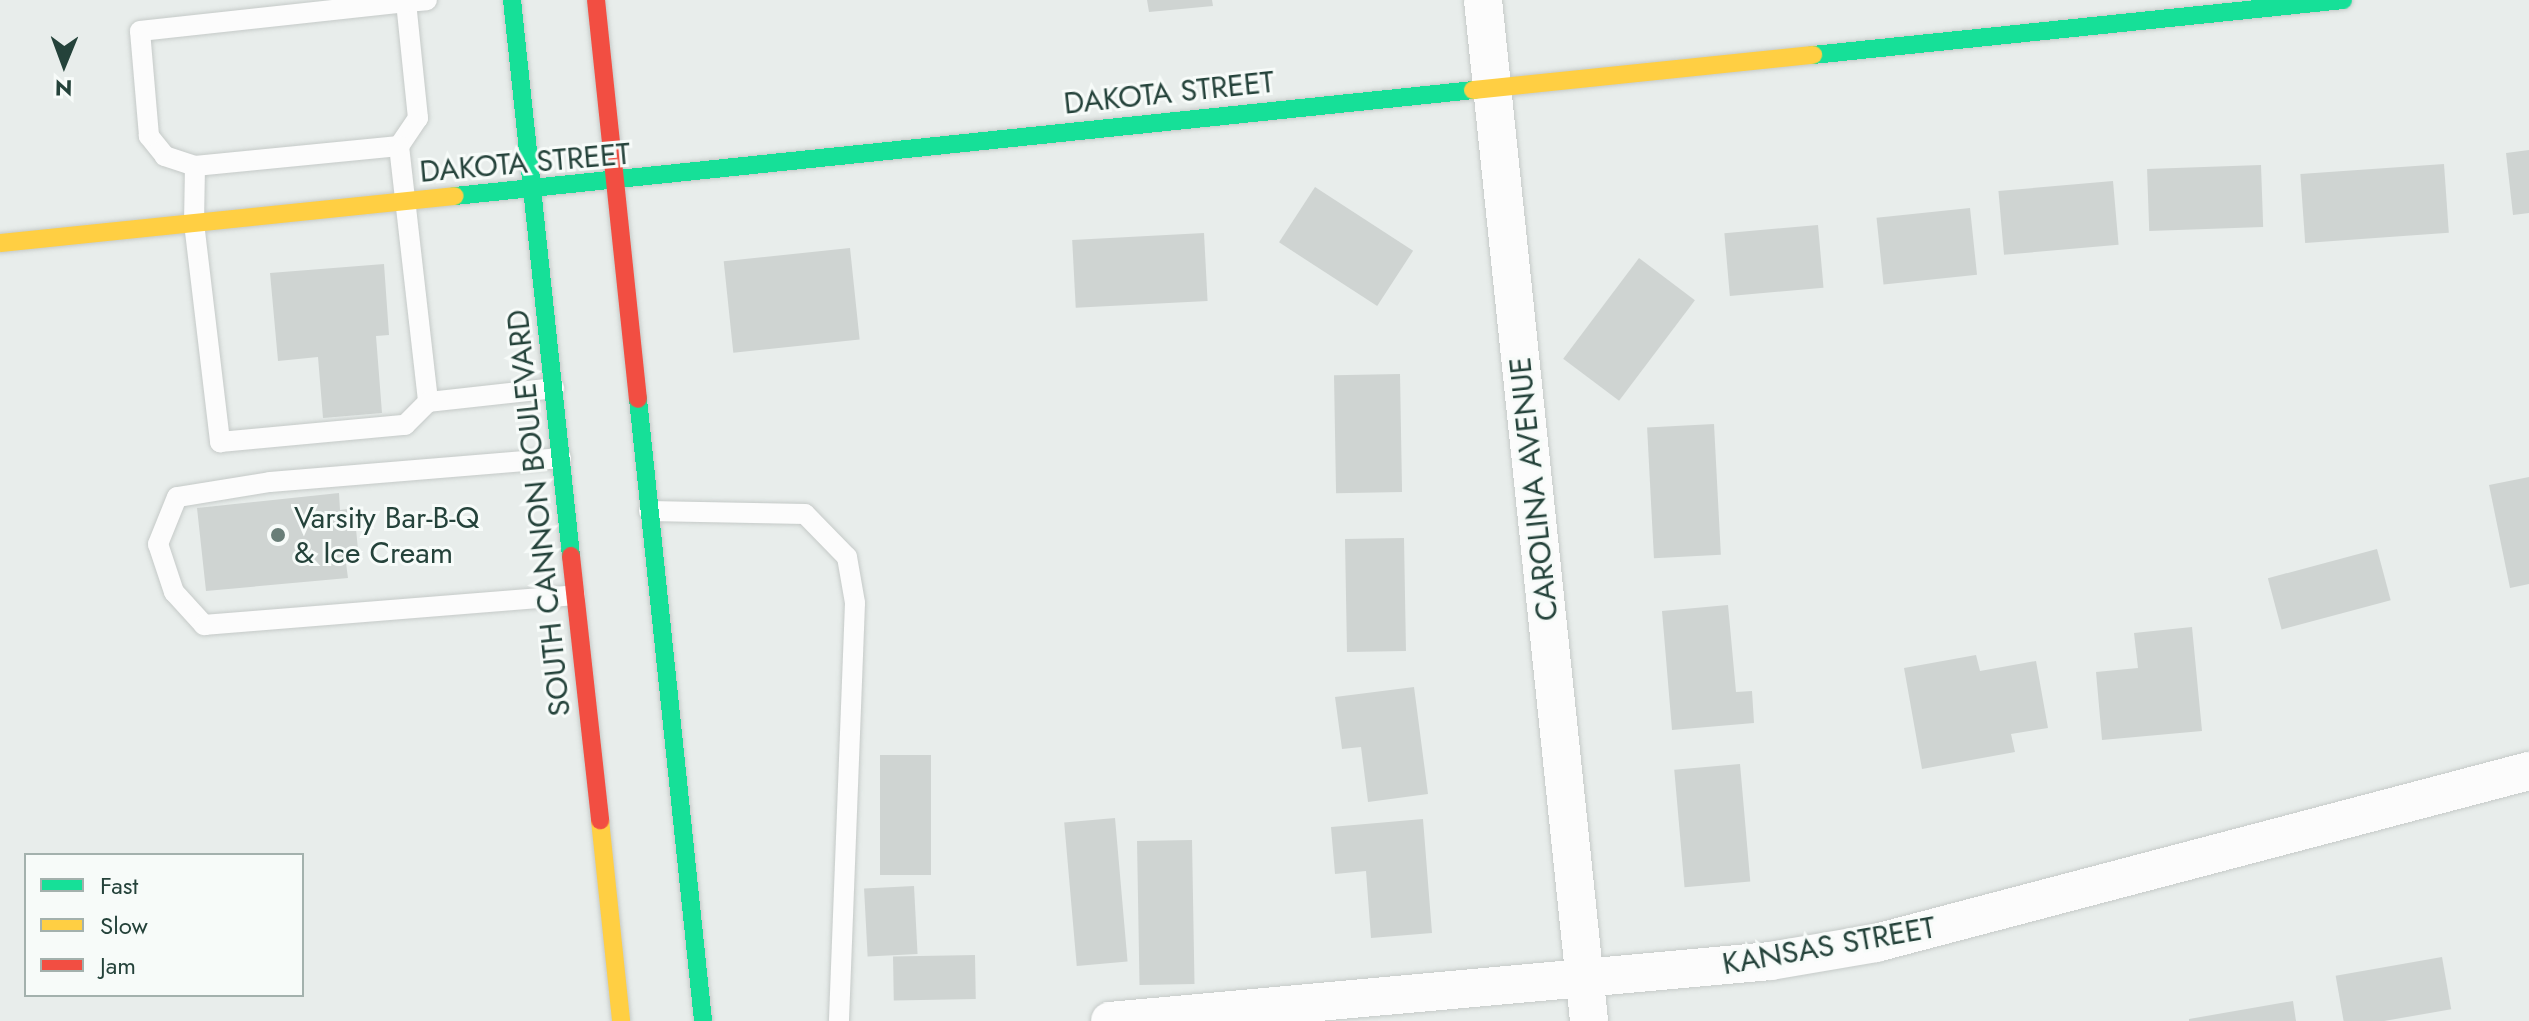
<!DOCTYPE html>
<html>
<head>
<meta charset="utf-8">
<style>
  body { margin:0 }
  #map { position:relative; width:2529px; height:1021px; overflow:hidden; background:#e8edeb; font-family:Jost,sans-serif }
  div>[style] { position:absolute }
  [style*='--x'] { left:calc(var(--x)*1px); top:calc(var(--y)*1px); width:calc(var(--w)*1px); rotate:calc(var(--a)*1deg) }
  .building>* { inset:0; background:#cfd4d2; transform-origin:0 0 }
  .roads { filter:drop-shadow(0 0 2px #c5cac8) drop-shadow(0 0 2px #c5cac8) }
  .lane>* { height:20px; margin:-10px; padding:0 10px; transform-origin:10px; border-radius:10px; background:#fcfcfc }
  .street>* { height:38px; margin:-19px; padding:0 19px; transform-origin:19px; border-radius:19px; background:#fcfcfc }
  .fast>* { height:18px; margin:-9px; padding:0 9px; transform-origin:9px; border-radius:9px; background:#16e098 }
  .slow>* { height:18px; margin:-9px; padding:0 9px; transform-origin:9px; border-radius:9px; background:#ffcf43 }
  .jam>* { height:18px; margin:-9px; padding:0 9px; transform-origin:9px; border-radius:9px; background:#f24e42 }
  .dots>* { width:22px; height:22px; translate:-50% -50%; box-sizing:border-box; border:4px solid #f7fbf9; border-radius:50% }
  span { translate:-50% -50%; white-space:nowrap; text-align:center; line-height:1.15; -webkit-text-stroke:6px #f7fbf9; paint-order:stroke }
  .street-label { font-size:30px; color:#24423a }
  .poi-label { font-size:30px; color:#24423a }
  .left { translate:0 -50%; text-align:left }
  .legend { position:absolute; left:24px; top:853px; width:280px; height:144px; box-sizing:border-box; background:#f7fbf9; border:2px solid #a3b1ad; margin:0; padding:10px 14px; list-style:none; font-size:24px; color:#24423a }
  .legend li { display:flex; align-items:center; gap:16px; height:40px }
  .legend b { width:40px; border:2px solid #a3b1ad }
  .north { position:absolute; left:24px; top:24px; width:80px; height:80px; -webkit-text-stroke:6px #f7fbf9; paint-order:stroke; rotate:181deg; font-size:22px; font-weight:700; line-height:32px; text-align:center; color:#24423a }
  .north::after { content:''; display:block; margin:auto; width:28px; height:36px; background:#24423a; clip-path:polygon(50% 0,100% 100%,50% 72%,0 100%) }
</style>
</head>
<body>
<div id="map">
  <div class="building">
    <i style="clip-path:polygon(1147px 0,1212px 0,1213px 6px,1149px 12px)"></i>
    <i style="clip-path:polygon(2529px 150px,2529px 213px,2513px 215px,2506px 153px)"></i>
    <i style="left:2444px;top:164px;width:69px;height:144px;rotate:86deg"></i>
    <i style="left:2261px;top:165px;width:62px;height:114px;rotate:88deg"></i>
    <i style="left:2113px;top:181px;width:64px;height:115px;rotate:85deg"></i>
    <i style="left:1315px;top:187px;width:117px;height:66px;rotate:33deg"></i>
    <i style="left:1970px;top:208px;width:67px;height:94px;rotate:84deg"></i>
    <i style="left:1818px;top:225px;width:63px;height:94px;rotate:85deg"></i>
    <i style="left:1204px;top:233px;width:68px;height:132px;rotate:87deg"></i>
    <i style="left:850px;top:248px;width:92px;height:127px;rotate:84deg"></i>
    <i style="left:1639px;top:258px;width:70px;height:126px;rotate:37deg"></i>
    <i style="clip-path:polygon(384px 264px,389px 335px,376px 336px,382px 413px,323px 418px,318px 357px,278px 361px,270px 273px)"></i>
    <i style="left:1400px;top:374px;width:118px;height:66px;rotate:89deg"></i>
    <i style="left:1714px;top:424px;width:131px;height:67px;rotate:87deg"></i>
    <i style="clip-path:polygon(2529px 477px,2529px 584px,2510px 588px,2489px 485px)"></i>
    <i style="clip-path:polygon(339px 493px,340px 510px,354px 508px,359px 560px,346px 563px,348px 578px,206px 591px,197px 508px)"></i>
    <i style="left:1404px;top:538px;width:113px;height:59px;rotate:89deg"></i>
    <i style="left:2377px;top:549px;width:53px;height:113px;rotate:75deg"></i>
    <i style="clip-path:polygon(1728px 605px,1736px 692px,1752px 691px,1754px 723px,1672px 730px,1662px 611px)"></i>
    <i style="clip-path:polygon(2192px 627px,2202px 731px,2102px 740px,2096px 672px,2138px 668px,2134px 633px)"></i>
    <i style="clip-path:polygon(1976px 655px,1980px 671px,2036px 661px,2048px 728px,2011px 734px,2015px 752px,1922px 769px,1904px 668px)"></i>
    <i style="clip-path:polygon(1414px 687px,1428px 794px,1368px 802px,1361px 747px,1342px 749px,1335px 697px)"></i>
    <i style="left:880px;top:755px;width:51px;height:120px"></i>
    <i style="left:1740px;top:764px;width:118px;height:66px;rotate:85deg"></i>
    <i style="left:1115px;top:818px;width:144px;height:51px;rotate:85deg"></i>
    <i style="clip-path:polygon(1423px 819px,1432px 933px,1371px 938px,1366px 871px,1335px 874px,1331px 827px)"></i>
    <i style="left:1192px;top:840px;width:144px;height:55px;rotate:89deg"></i>
    <i style="left:914px;top:886px;width:68px;height:50px;rotate:87deg"></i>
    <i style="left:975px;top:955px;width:44px;height:82px;rotate:89deg"></i>
    <i style="left:2442px;top:957px;width:53px;height:108px;rotate:80deg"></i>
    <i style="clip-path:polygon(2293px 1001px,2296px 1021px,2189px 1021px,2189px 1019px)"></i>
  </div>
  <div class="roads">
    <div class="lane">
      <i style="--x:406;--y:2;--w:117;--a:84.1"></i>
      <i style="--x:418;--y:118;--w:34;--a:124"></i>
      <i style="--x:399;--y:146;--w:205;--a:174.4"></i>
      <i style="--x:195;--y:166;--w:32;--a:-162"></i>
      <i style="--x:165;--y:156;--w:26;--a:-129"></i>
      <i style="--x:149;--y:136;--w:105;--a:-94.9"></i>
      <i style="--x:140;--y:31;--w:268;--a:-6.2"></i>
      <i style="--x:406;--y:2;--w:21;--a:-5"></i>
      <i style="--x:399;--y:146;--w:258;--a:83.5"></i>
      <i style="--x:428;--y:402;--w:127;--a:-6.3"></i>
      <i style="--x:195;--y:166;--w:57;--a:91"></i>
      <i style="--x:194;--y:223;--w:221;--a:83.2"></i>
      <i style="--x:220;--y:442;--w:186;--a:-5.3"></i>
      <i style="--x:405;--y:425;--w:33;--a:-45"></i>
      <i style="--x:561;--y:458;--w:292;--a:175.3"></i>
      <i style="--x:270;--y:482;--w:94;--a:170.8"></i>
      <i style="--x:177;--y:497;--w:51;--a:112"></i>
      <i style="--x:158;--y:544;--w:51;--a:71.6"></i>
      <i style="--x:174;--y:592;--w:45;--a:47.7"></i>
      <i style="--x:204;--y:625;--w:372;--a:-4.6"></i>
      <i style="--x:649;--y:511;--w:156;--a:1.1"></i>
      <i style="--x:805;--y:514;--w:60;--a:45.7"></i>
      <i style="--x:847;--y:557;--w:47;--a:80.1"></i>
      <i style="--x:855;--y:603;--w:418;--a:92.2"></i>
    </div>
    <div class="street">
      <i style="--x:1483;--y:0;--w:1026;--a:84.07"></i>
      <i style="--x:1110;--y:1021;--w:663;--a:-5.19"></i>
      <i style="--x:1770;--y:961;--w:108;--a:-9.6"></i>
      <i style="--x:1876;--y:943;--w:675;--a:-14.76"></i>
    </div>
    <div class="fast">
      <i style="--x:512;--y:0;--w:559;--a:83.94"></i>
      <i style="--x:1813;--y:55;--w:533;--a:-5.92"></i>
      <i style="--x:455;--y:196;--w:1024;--a:-5.94"></i>
      <i style="--x:638;--y:399;--w:625;--a:84.03"></i>
    </div>
    <div class="slow">
      <i style="--x:1473;--y:90;--w:342;--a:-5.9"></i>
      <i style="--x:0;--y:243;--w:457;--a:-5.9"></i>
      <i style="--x:600;--y:820;--w:202;--a:84"></i>
    </div>
    <div class="jam">
      <i style="--x:596;--y:0;--w:401;--a:84"></i>
      <i style="--x:571;--y:556;--w:266;--a:83.7"></i>
    </div>
  </div>
  <div class="dots">
    <i style="left:278px;top:535px;background:#697e78"></i>
  </div>
  <div class="street-label">
    <span style="left:1169px;top:93px;rotate:-6deg">DAKOTA STREET</span>
    <span style="left:525px;top:163px;rotate:-5deg">DAKOTA STREET</span>
    <span style="left:1534px;top:489px;rotate:-96deg">CAROLINA AVENUE</span>
    <span style="left:539px;top:513px;rotate:-96deg">SOUTH CANNON BOULEVARD</span>
    <span style="left:1829px;top:946px;rotate:-10deg">KANSAS STREET</span>
  </div>
  <div class="poi-label">
    <span class="left" style="left:294px;top:535px">Varsity Bar-B-Q<br>&amp; Ice Cream</span>
  </div>
  <ul class="legend">
  <li><b style="height:10px;background:#16e098"></b>Fast</li>
  <li><b style="height:10px;background:#ffcf43"></b>Slow</li>
  <li><b style="height:10px;background:#f24e42"></b>Jam</li>
  </ul>
  <div class="north">N</div>
</div>
</body>
</html>
